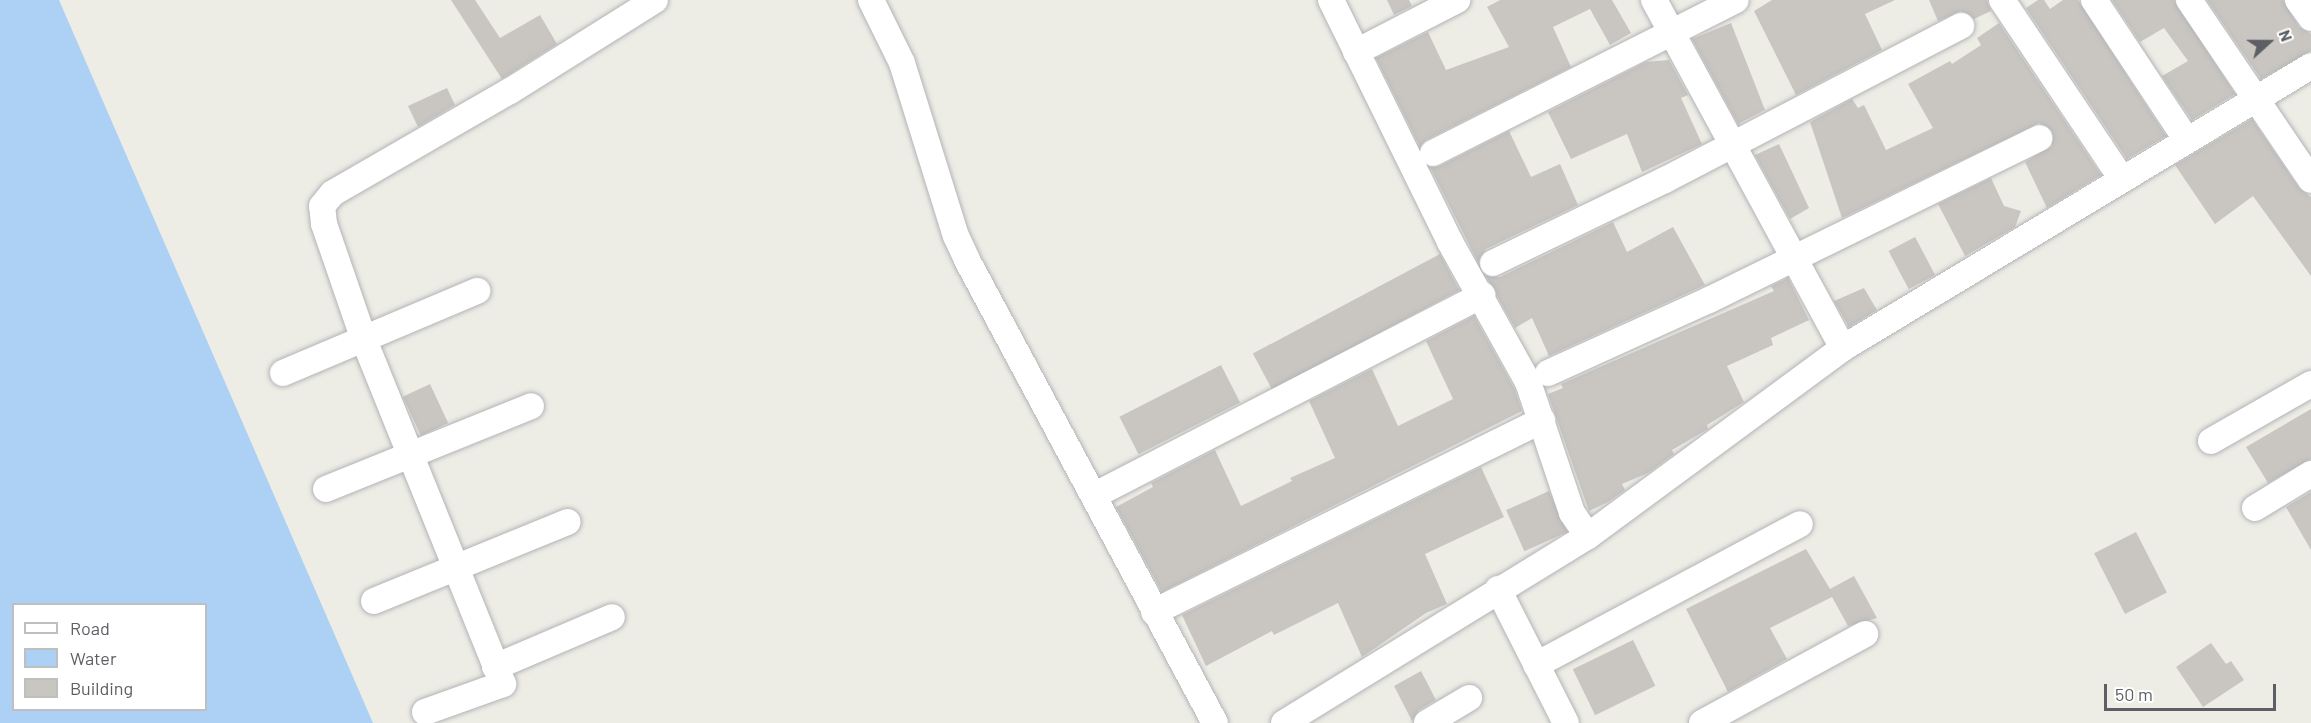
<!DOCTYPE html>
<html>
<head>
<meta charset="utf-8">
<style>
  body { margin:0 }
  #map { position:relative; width:2311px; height:723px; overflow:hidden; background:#edece5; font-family:Barlow,sans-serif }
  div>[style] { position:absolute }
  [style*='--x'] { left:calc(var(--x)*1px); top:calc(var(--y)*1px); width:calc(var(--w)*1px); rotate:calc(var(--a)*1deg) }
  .water>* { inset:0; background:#add1f5 }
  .building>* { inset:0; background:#c9c6c1; transform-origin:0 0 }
  .roads { filter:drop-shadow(0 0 2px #b2b4b8) drop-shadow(0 0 2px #b2b4b8) }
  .minor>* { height:26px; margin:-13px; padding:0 13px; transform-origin:13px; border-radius:13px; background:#fff }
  span { translate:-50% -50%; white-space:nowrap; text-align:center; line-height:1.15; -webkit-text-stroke:5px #fff; paint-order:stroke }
  .legend { position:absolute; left:12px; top:603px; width:195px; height:108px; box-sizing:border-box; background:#fff; border:2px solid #bebfc1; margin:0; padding:8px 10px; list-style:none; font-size:18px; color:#5c5f63 }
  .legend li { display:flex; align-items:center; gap:12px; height:30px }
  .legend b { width:30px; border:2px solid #bebfc1 }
  .north { position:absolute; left:2239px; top:12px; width:60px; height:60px; -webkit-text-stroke:4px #fff; paint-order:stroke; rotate:69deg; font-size:16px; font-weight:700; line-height:24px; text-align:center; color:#5c5f63 }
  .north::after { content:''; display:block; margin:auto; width:21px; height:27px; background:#5c5f63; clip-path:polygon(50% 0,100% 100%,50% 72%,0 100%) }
  .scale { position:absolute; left:2104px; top:684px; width:172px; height:27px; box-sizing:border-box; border:3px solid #5c5f63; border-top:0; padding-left:8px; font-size:18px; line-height:21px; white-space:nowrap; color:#5c5f63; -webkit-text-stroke:4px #fff; paint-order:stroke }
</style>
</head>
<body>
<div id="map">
  <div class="water">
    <i style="clip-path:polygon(evenodd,0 0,59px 0,373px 723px,0 723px,0 0,14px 604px,206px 604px,206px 710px,14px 710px,14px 604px)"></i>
  </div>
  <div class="building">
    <i style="clip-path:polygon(451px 0,475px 0,500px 38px,540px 15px,557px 44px,502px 79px)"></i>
    <i style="clip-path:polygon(1387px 0,1409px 0,1412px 6px,1394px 15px)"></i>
    <i style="clip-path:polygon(1500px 0,1612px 0,1631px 33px,1610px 45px,1590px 9px,1553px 27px,1571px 67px,1426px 140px,1420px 147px,1376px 58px,1428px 32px,1446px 70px,1509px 47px,1487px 7px)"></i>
    <i style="clip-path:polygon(1772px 0,1895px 0,1865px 14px,1882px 50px,1796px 95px,1754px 11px)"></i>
    <i style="clip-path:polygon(1929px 0,1987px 0,1991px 11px,1974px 19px,1961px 11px,1938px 21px)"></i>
    <i style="clip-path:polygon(2038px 0,2044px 0,2050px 9px,2063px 0,2078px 0,2166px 136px,2127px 159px,2026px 8px)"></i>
    <i style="clip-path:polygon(2112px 0,2174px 0,2235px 94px,2192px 120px,2162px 76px,2188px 61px,2164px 28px,2140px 42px)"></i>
    <i style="clip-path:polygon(2207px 0,2283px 0,2299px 27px,2311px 34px,2311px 51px,2261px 79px)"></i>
    <i style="clip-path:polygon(1731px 23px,1765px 110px,1738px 124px,1692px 39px)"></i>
    <i style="clip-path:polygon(1999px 23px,2101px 175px,2047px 208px,2025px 162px,2052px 146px,2052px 131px,2039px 123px,1842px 218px,1810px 122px,1852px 99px,1858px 108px,1864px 105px,1886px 150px,1933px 128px,1908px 84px,1950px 61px,1952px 64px,1981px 45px,1977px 38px)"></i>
    <i style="clip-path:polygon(1669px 60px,1688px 95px,1681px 98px,1702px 144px,1642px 172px,1627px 134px,1571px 159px,1548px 112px,1646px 62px)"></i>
    <i style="clip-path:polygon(447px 88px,455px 105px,418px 127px,408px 106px)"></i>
    <i style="clip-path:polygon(2252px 119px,2299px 188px,2311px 197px,2311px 276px,2253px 196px,2215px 224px,2175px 165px)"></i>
    <i style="clip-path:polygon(1509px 131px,1531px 177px,1560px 164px,1578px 205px,1486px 249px,1478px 262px,1430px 167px,1440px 166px)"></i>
    <i style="clip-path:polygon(1779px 144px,1809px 208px,1790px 219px,1755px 155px)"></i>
    <i style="clip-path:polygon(1991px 178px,2004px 206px,2021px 211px,2015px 227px,1965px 256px,1938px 204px)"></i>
    <i style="clip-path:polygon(1613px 222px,1627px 252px,1673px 227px,1705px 285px,1549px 356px,1532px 318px,1515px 328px,1486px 276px,1500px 277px)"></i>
    <i style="left:1915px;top:237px;width:43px;height:30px;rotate:62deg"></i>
    <i style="left:1440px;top:254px;width:41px;height:212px;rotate:62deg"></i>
    <i style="clip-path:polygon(1788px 278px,1809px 320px,1771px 338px,1773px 345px,1727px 366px,1744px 402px,1707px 425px,1708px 429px,1672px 450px,1674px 454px,1648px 473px,1622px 484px,1625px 490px,1608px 502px,1589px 511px,1548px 394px,1563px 388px,1561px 384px,1774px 291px,1771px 286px)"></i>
    <i style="clip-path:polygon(1864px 288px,1877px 310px,1849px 327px,1834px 301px)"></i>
    <i style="clip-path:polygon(1474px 316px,1514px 388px,1522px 411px,1162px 592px,1116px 507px,1153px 487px,1151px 483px,1215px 450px,1241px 506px,1292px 481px,1290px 478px,1335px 458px,1309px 401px,1372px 369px,1398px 426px,1453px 399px,1426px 341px)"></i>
    <i style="left:1221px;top:365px;width:42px;height:114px;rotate:63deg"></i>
    <i style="left:430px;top:384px;width:43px;height:30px;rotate:65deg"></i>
    <i style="clip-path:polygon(2311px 409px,2311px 459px,2268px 483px,2246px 447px)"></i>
    <i style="clip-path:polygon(1481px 467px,1504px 517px,1425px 554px,1447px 604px,1426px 613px,1362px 657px,1338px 603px,1274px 635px,1272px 631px,1206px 666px,1182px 615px)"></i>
    <i style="left:1549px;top:491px;width:45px;height:47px;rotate:66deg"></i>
    <i style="clip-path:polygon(2311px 492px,2311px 550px,2286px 507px)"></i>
    <i style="left:2136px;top:532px;width:68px;height:47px;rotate:63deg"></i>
    <i style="clip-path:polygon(1806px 549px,1830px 589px,1854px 576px,1877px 618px,1848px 626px,1832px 597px,1770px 628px,1787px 659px,1728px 692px,1686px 609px)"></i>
    <i style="left:1633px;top:640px;width:51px;height:67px;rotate:64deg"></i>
    <i style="clip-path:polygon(2211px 643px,2226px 664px,2231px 661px,2244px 680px,2203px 707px,2176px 667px)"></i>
    <i style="clip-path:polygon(1421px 671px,1436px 700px,1419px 710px,1412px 721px,1394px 686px)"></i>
  </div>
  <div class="roads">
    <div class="minor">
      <i style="--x:871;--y:0;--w:70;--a:63.8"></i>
      <i style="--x:902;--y:63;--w:181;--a:72.7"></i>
      <i style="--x:956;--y:236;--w:26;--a:65"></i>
      <i style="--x:967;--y:260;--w:525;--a:61.82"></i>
      <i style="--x:1331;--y:0;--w:270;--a:63.8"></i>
      <i style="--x:1450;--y:242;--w:160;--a:60.9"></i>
      <i style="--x:1528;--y:382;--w:138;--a:71.4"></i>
      <i style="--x:1572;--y:513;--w:28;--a:55"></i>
      <i style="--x:1654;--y:0;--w:396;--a:61.5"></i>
      <i style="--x:2002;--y:0;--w:216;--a:56.2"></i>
      <i style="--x:2094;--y:0;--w:167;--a:56.5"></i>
      <i style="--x:2189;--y:0;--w:217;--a:55.9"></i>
      <i style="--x:2298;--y:0;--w:22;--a:54"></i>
      <i style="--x:1356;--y:52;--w:114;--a:-27.2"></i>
      <i style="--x:1433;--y:153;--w:339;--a:-26.8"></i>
      <i style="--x:1493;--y:263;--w:191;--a:-25.8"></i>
      <i style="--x:1665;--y:180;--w:334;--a:-27.5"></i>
      <i style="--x:283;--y:373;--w:211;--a:-22.9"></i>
      <i style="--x:1548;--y:373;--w:177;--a:-24.4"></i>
      <i style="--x:1709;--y:300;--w:368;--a:-26.1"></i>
      <i style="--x:2211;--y:441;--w:115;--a:-29.7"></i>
      <i style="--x:326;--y:489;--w:221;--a:-22"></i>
      <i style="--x:1095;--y:495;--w:436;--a:-27.3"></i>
      <i style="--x:2255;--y:508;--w:66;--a:-31.3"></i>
      <i style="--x:1498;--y:589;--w:150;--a:63.1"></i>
      <i style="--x:374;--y:601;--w:209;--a:-22.2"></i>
      <i style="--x:1154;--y:612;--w:433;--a:-26.3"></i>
      <i style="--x:1536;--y:665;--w:299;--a:-28.1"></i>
      <i style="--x:495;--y:667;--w:127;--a:-23.1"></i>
      <i style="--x:425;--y:712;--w:83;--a:-19.7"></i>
      <i style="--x:503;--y:684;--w:371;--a:-112"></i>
      <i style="--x:364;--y:340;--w:123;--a:-109"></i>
      <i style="--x:324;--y:224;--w:18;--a:-96"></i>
      <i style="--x:322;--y:206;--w:17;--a:-50"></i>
      <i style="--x:333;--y:193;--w:204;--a:-30"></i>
      <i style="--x:510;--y:91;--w:171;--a:-32.1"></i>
      <i style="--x:1284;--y:723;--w:357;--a:-31.6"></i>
      <i style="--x:1588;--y:536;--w:317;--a:-36.4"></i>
      <i style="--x:1843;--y:348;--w:546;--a:-31.07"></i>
      <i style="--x:1427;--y:723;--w:49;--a:-30.8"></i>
      <i style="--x:1702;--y:723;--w:186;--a:-28.6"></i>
    </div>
  </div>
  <ul class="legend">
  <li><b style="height:8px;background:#fff"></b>Road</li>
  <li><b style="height:16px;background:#add1f5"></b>Water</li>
  <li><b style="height:16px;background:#c9c6c1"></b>Building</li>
  </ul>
  <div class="north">N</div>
  <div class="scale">50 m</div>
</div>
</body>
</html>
